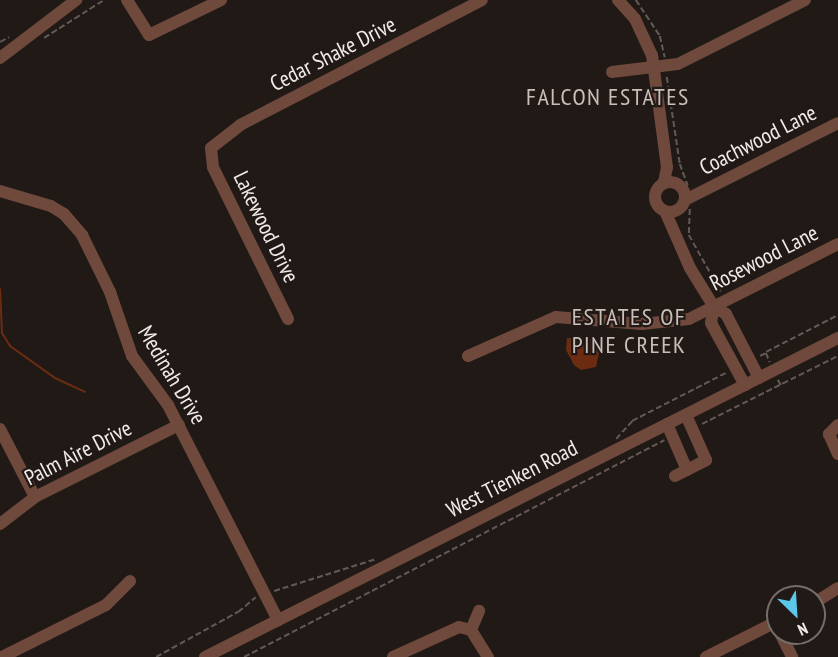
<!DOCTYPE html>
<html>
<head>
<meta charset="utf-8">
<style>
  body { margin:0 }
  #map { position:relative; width:838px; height:657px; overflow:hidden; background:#211916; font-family:"PT Sans Narrow",sans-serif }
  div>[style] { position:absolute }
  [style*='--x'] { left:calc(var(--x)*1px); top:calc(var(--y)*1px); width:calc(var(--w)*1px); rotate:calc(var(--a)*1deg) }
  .water>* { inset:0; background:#6c2c12 }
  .stream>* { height:2px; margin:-1px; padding:0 1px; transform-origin:1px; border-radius:1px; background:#6c2c12 }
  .path>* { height:1.5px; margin-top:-0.75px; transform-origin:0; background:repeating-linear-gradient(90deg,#605956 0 6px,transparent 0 9px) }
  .minor>* { height:12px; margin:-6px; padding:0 6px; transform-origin:6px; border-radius:6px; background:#6e493c }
  .minor>.ring { margin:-6px; padding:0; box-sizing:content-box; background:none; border:12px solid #6e493c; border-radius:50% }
  span { translate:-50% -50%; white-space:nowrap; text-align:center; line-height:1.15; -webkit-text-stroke:4.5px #211916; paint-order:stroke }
  .street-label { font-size:22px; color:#f1ebe8 }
  .neighbourhood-label { font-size:24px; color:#cabeba; letter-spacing:1.5px }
  .north { position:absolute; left:766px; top:585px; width:60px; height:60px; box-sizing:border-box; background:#211916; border:2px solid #746d6a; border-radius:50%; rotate:155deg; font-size:16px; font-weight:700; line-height:24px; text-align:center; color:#f1ebe8 }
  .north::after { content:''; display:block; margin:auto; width:21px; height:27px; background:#5cc7e8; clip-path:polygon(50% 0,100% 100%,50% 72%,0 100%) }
</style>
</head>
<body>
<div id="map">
  <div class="water">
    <i style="clip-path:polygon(567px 338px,593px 339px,601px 344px,596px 367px,581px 370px,574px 365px,566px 350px)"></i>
  </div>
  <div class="stream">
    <i style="--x:0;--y:289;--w:44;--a:87.4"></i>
    <i style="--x:2;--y:333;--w:15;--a:58"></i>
    <i style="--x:10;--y:346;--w:55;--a:35.4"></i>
    <i style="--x:55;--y:378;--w:33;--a:25"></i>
  </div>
  <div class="path">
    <i style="--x:636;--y:0;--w:43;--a:56.3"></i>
    <i style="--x:660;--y:36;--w:22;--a:77"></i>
    <i style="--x:44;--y:38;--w:71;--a:-32.3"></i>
    <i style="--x:0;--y:42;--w:10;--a:-29"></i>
    <i style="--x:667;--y:77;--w:88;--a:81.5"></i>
    <i style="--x:680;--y:164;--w:23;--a:70"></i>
    <i style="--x:690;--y:209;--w:26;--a:92"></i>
    <i style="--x:689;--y:235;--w:65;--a:60.7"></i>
    <i style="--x:766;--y:352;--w:81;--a:-27.2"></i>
    <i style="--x:760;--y:356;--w:7;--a:-27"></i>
    <i style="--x:766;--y:353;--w:10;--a:66"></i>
    <i style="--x:778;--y:380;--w:6;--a:59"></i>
    <i style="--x:702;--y:424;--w:152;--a:-26.6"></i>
    <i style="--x:616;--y:439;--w:24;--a:-48"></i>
    <i style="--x:632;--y:421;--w:106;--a:-27.1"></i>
    <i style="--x:274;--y:591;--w:107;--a:-17.4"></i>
    <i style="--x:156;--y:657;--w:94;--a:-28.8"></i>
    <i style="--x:238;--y:612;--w:23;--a:-40"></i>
    <i style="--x:244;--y:657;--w:473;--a:-27.3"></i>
  </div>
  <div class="minor">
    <i style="--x:127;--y:0;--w:41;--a:57.8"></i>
    <i style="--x:149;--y:35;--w:80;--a:-25.9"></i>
    <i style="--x:618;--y:0;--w:25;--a:48"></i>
    <i style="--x:635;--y:19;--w:40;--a:65"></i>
    <i style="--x:652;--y:55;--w:113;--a:82.4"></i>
    <i style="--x:667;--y:167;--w:16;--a:101"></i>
    <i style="--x:0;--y:58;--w:96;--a:-37.3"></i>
    <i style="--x:612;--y:72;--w:66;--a:-6.9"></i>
    <i style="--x:678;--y:64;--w:142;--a:-26.7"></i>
    <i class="ring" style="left:655px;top:182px;width:18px;height:18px"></i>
    <i style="--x:0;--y:191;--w:53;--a:16.4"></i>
    <i style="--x:51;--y:206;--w:15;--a:32"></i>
    <i style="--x:64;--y:214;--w:28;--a:49"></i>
    <i style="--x:82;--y:235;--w:64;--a:63.8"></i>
    <i style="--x:110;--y:292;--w:68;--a:71"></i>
    <i style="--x:132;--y:356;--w:61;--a:53.7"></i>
    <i style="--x:168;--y:405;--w:242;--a:62.9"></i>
    <i style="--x:685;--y:200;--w:171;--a:-26.7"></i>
    <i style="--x:665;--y:211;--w:62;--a:66.3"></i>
    <i style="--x:690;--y:268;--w:46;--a:58.4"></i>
    <i style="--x:714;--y:307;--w:14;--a:30"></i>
    <i style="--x:726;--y:314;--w:72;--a:62.7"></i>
    <i style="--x:714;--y:307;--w:16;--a:101"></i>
    <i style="--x:711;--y:323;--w:71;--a:61.3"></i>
    <i style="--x:288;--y:319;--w:169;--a:-116.3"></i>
    <i style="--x:213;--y:167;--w:19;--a:-96"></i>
    <i style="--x:211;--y:148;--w:37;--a:-38"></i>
    <i style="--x:240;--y:125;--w:272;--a:-27.3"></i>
    <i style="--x:468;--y:356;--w:96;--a:-23.9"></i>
    <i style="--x:556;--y:317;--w:86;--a:4.7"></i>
    <i style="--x:642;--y:324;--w:47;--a:-6.1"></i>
    <i style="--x:689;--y:319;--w:167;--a:-26.7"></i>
    <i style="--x:667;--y:424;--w:50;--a:66.5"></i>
    <i style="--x:838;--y:425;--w:13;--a:135"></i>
    <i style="--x:829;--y:434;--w:22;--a:66"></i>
    <i style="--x:0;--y:429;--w:76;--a:62.8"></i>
    <i style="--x:675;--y:476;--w:35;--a:-27"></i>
    <i style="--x:706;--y:460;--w:49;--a:-114"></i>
    <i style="--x:0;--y:524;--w:44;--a:-37.6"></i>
    <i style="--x:35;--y:497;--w:161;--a:-26.6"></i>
    <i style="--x:814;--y:603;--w:28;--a:-32"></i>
    <i style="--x:471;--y:630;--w:21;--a:-67"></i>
    <i style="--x:780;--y:633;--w:27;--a:63"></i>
    <i style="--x:2;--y:657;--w:116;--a:-26.6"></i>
    <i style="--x:106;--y:605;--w:34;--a:-45"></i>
    <i style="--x:205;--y:657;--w:709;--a:-26.75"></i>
    <i style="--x:393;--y:657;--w:72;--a:-24.4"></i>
    <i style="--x:459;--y:627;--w:12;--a:14"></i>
    <i style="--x:471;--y:630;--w:32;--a:58"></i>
    <i style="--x:706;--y:657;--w:80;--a:-26.6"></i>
  </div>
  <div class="street-label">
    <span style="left:333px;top:54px;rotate:-27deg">Cedar Shake Drive</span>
    <span style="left:758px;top:140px;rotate:-27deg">Coachwood Lane</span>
    <span style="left:266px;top:227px;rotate:64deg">Lakewood Drive</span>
    <span style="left:764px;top:258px;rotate:-27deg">Rosewood Lane</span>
    <span style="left:172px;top:375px;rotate:59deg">Medinah Drive</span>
    <span style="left:78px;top:453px;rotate:-27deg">Palm Aire Drive</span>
    <span style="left:512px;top:479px;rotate:-27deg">West Tienken Road</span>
  </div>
  <div class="neighbourhood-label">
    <span style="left:608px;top:97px">FALCON ESTATES</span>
    <span style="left:629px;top:331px">ESTATES OF<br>PINE CREEK</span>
  </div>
  <div class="north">N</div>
</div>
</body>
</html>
